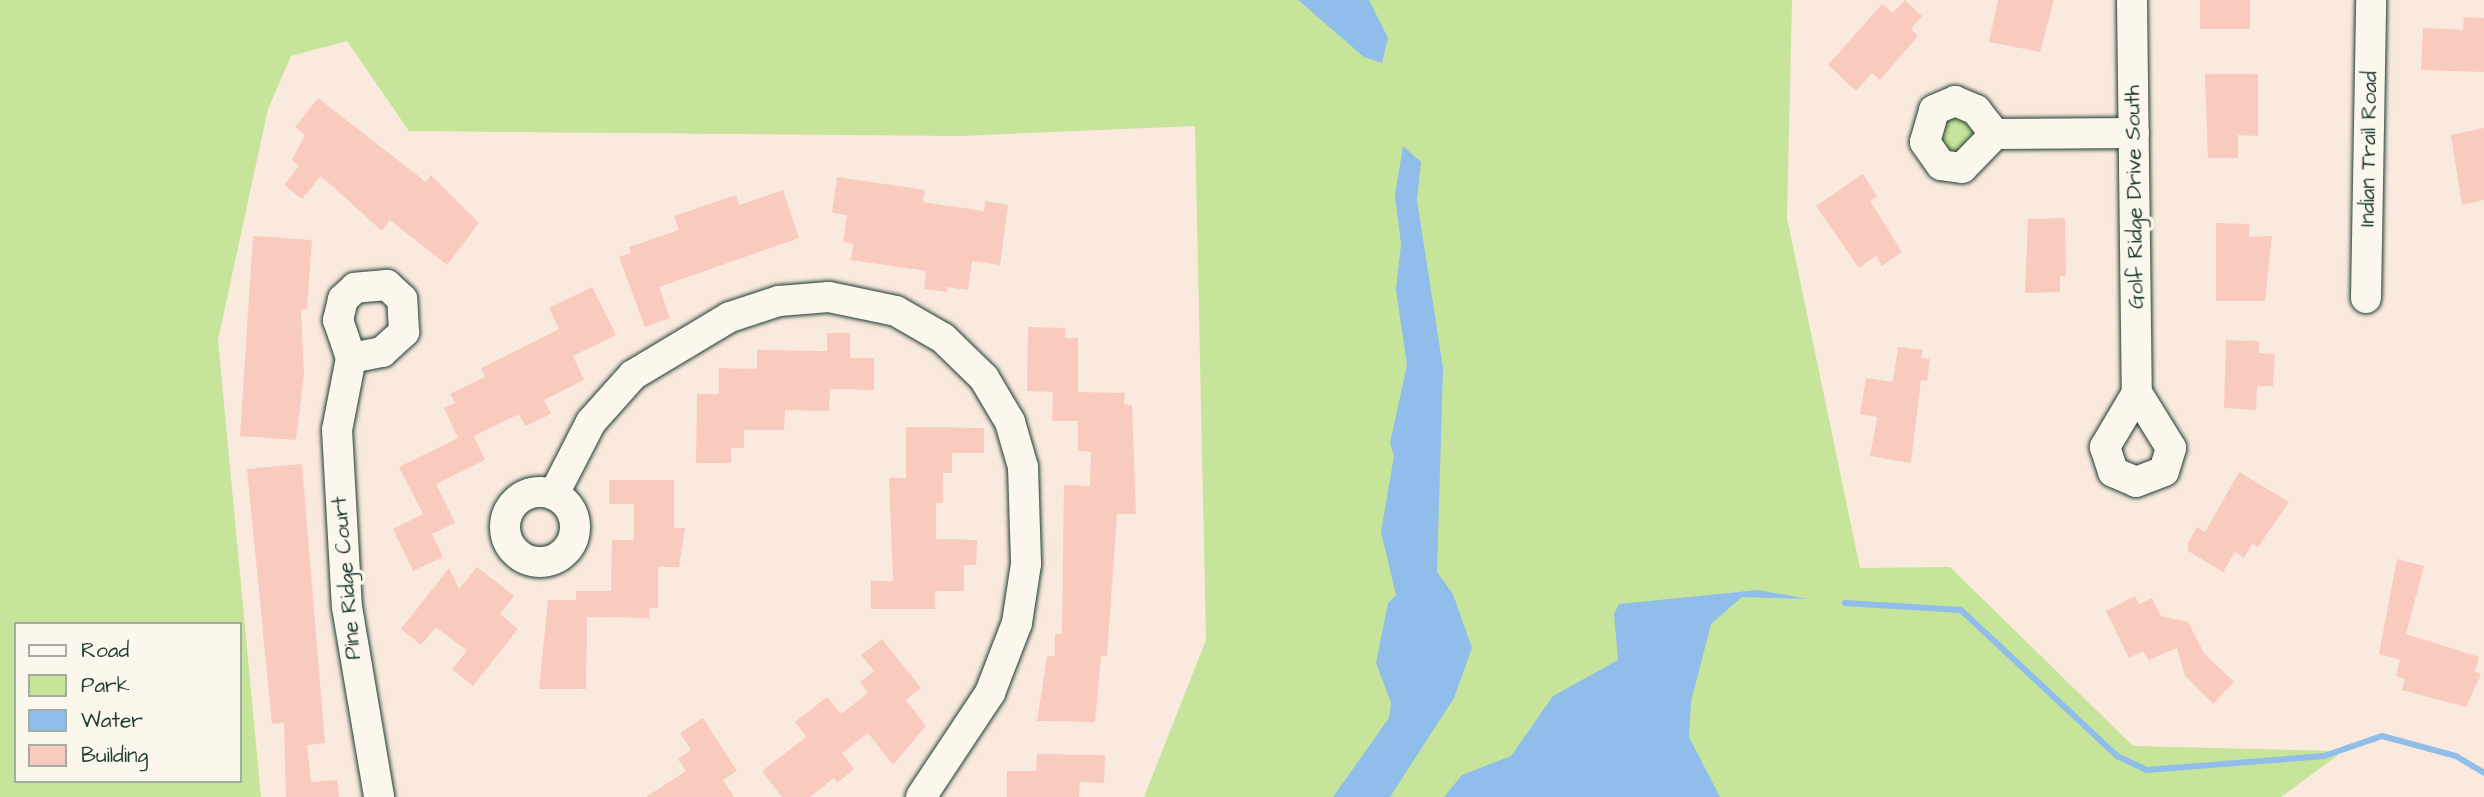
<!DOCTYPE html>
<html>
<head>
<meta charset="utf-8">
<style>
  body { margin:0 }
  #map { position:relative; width:2484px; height:797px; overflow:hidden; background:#faeade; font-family:"Architects Daughter",sans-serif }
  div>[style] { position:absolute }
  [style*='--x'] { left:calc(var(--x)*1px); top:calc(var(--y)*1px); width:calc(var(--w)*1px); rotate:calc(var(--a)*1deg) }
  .green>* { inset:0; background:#c7e49b }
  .water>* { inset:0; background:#90bde9 }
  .stream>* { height:6px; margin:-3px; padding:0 3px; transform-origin:3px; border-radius:3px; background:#90bde9 }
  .building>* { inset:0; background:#f9cabe; transform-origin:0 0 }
  .roads { filter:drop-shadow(0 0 2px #1f3d34) drop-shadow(0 0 2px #1f3d34) }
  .minor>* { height:30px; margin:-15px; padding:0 15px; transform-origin:15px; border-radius:15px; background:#fbf7ec }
  .minor>.ring { margin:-15px; padding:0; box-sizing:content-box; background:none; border:30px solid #fbf7ec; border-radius:50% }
  span { translate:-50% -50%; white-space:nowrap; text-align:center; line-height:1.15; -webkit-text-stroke:7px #fbf7ec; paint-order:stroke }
  .street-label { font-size:21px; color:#1f3d34 }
  .legend { position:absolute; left:14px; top:622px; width:228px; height:161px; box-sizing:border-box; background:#fbf7ec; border:2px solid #a3ada2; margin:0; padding:9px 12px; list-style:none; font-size:21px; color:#1f3d34 }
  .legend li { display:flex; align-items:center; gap:14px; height:35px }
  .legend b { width:35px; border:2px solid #a3ada2 }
</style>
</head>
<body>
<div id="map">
  <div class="green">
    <i style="clip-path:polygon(evenodd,0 0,1792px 0,1787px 218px,1860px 568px,1950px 567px,2133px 746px,2337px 751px,2337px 756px,2281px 797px,1144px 797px,1206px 640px,1195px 126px,960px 136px,409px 131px,347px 41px,291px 56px,268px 109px,218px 340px,261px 797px,0 797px,0 0,16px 624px,240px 624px,240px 781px,16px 781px,16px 624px)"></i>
    <i style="clip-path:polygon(1963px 116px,1976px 133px,1959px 155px,1945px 151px,1937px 129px,1948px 117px)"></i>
  </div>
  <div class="water">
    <i style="clip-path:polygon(1298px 0,1369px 0,1388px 38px,1382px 63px,1364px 57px)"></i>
    <i style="clip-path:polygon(1403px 146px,1421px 162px,1417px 200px,1443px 368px,1437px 572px,1453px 594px,1472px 648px,1454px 698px,1390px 797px,1333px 797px,1389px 718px,1391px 703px,1376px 663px,1388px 603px,1396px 595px,1381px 532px,1394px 456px,1390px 443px,1407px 365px,1396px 290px,1401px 244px,1395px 195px)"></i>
    <i style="clip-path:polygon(1758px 590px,1808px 599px,1742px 597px,1711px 624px,1691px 702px,1689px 737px,1720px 797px,1444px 797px,1462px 775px,1511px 756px,1553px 696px,1618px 660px,1614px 614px,1619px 604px)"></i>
  </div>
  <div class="stream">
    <i style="--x:1845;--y:603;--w:116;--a:3.5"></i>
    <i style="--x:1961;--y:610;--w:214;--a:43.1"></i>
    <i style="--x:2117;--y:756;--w:33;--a:25"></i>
    <i style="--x:2147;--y:770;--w:178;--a:-4.5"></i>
    <i style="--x:2324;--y:756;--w:61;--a:-19"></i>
    <i style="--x:2382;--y:736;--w:77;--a:15.1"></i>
    <i style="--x:2456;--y:756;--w:33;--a:31"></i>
  </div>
  <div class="building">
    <i style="clip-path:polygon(1905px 0,1922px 16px,1911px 29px,1918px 36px,1880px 80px,1872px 73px,1856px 91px,1828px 65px,1882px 4px,1893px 13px)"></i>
    <i style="clip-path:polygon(1998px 0,2054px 0,2040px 52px,1989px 42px)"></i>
    <i style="left:2200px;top:0;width:50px;height:29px"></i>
    <i style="clip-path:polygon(2464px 17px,2484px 18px,2484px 72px,2421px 70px,2423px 28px,2463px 30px)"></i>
    <i style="clip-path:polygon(2205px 74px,2258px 74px,2258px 136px,2238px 135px,2238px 158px,2208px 158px)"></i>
    <i style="clip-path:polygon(318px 98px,426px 182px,431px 175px,479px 223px,447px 265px,390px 220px,382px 231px,321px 176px,302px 199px,284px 185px,299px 166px,292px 160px,305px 135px,295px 127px)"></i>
    <i style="clip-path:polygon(2484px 128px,2484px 200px,2462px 205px,2451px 135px)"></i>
    <i style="clip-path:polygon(1863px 174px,1877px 196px,1870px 201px,1902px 252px,1882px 266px,1876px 256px,1859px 268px,1816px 206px)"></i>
    <i style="clip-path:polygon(837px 177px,925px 190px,923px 202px,984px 211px,985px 201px,1008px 205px,1000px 265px,972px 261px,968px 290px,947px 287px,947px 292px,924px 289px,926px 271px,851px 260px,853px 244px,843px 242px,847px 215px,832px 213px)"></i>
    <i style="clip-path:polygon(783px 190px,799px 238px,659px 287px,670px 318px,645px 327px,619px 257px,631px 253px,629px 247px,679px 230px,674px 216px,736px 195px,739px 205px)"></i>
    <i style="clip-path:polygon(2065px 218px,2066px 276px,2060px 276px,2060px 292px,2025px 293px,2028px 219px)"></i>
    <i style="clip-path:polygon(2216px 223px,2249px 224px,2249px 237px,2272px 236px,2265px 301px,2216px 301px)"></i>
    <i style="clip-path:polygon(253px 236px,312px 240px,307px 309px,301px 309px,304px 375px,296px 440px,240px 436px)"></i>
    <i style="clip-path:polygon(592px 287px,616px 335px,573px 356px,584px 380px,544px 400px,551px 414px,525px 426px,519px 414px,474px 436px,485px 460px,436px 484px,455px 523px,432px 534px,443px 557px,413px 571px,393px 529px,423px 514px,399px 467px,458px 438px,444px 408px,455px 403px,450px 394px,485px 377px,481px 368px,559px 329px,549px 308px)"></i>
    <i style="clip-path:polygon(1028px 327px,1065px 328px,1065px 338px,1078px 338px,1078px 392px,1125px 393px,1124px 404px,1132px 405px,1136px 514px,1117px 514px,1107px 656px,1101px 656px,1095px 722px,1037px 721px,1047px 656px,1055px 656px,1055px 634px,1062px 634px,1064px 485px,1090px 486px,1091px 452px,1078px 451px,1078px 421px,1052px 421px,1053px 392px,1027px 391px)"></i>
    <i style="clip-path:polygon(827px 333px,850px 333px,850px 358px,874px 358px,874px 390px,830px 389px,829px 411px,785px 410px,784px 430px,744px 430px,744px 448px,731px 448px,731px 463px,696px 463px,697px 394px,719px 394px,719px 368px,757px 369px,757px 350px,827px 351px)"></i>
    <i style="clip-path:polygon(2226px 340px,2259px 341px,2259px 353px,2275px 354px,2273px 386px,2257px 386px,2256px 410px,2224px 408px)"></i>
    <i style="clip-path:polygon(1898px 347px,1923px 350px,1921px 358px,1930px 359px,1927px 381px,1921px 380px,1911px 463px,1870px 456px,1877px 417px,1860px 414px,1866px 378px,1893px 382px)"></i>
    <i style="clip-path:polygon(906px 427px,984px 428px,984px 453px,952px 453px,952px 473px,943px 473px,943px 503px,936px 503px,936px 539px,977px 540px,976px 565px,964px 565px,964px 591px,935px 591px,935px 609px,871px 609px,871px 581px,893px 581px,889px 478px,906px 478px)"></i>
    <i style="clip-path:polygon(302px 464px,325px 743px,307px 745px,311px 782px,337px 780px,339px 797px,286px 797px,284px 723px,272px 724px,247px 469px)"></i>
    <i style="clip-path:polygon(2239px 472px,2289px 502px,2258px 547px,2252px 544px,2244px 558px,2235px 552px,2223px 572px,2188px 551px,2188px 543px,2197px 527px,2205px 532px)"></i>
    <i style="clip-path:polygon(609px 480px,674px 480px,674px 528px,685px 528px,679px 567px,658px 567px,658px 608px,649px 608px,649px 618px,587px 617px,586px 689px,539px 689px,548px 600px,576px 600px,576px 591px,611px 591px,612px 540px,634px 540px,634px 504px,609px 504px)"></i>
    <i style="clip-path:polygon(2397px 559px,2424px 566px,2406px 634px,2479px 657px,2475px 672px,2481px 674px,2466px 707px,2402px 690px,2405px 679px,2396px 676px,2400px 660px,2379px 654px)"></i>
    <i style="clip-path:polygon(477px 567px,514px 596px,500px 614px,518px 629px,473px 686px,452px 669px,467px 651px,436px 627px,421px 645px,401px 629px,449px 568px,459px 589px)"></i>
    <i style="clip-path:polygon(2135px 596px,2139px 604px,2152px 598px,2161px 616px,2188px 622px,2204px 653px,2234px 682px,2213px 704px,2185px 676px,2177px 648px,2149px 660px,2143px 651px,2129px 658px,2106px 611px)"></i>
    <i style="clip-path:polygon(882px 639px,921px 688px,906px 700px,926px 726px,893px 765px,868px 733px,842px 753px,854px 769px,837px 783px,834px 778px,810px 797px,782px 797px,762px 771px,806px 737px,795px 722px,827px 697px,841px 714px,868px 693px,860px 682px,874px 671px,861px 655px)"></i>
    <i style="clip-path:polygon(703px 718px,737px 771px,723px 780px,734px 797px,646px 797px,686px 771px,678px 759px,691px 750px,680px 733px)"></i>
    <i style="clip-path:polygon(1037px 754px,1105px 755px,1104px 783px,1080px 782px,1079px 797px,1007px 797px,1007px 771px,1036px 771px)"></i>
  </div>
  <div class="roads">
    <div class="minor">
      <i style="--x:2132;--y:0;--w:393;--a:89.3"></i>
      <i style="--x:2137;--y:393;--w:63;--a:120.7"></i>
      <i style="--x:2105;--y:447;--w:26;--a:72"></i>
      <i style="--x:2113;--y:472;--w:25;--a:23"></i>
      <i style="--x:2136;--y:482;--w:30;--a:-21"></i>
      <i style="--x:2164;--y:471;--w:24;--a:-73"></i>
      <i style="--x:2171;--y:448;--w:65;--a:-121.7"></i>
      <i style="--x:1995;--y:134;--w:47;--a:134.1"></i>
      <i style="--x:1962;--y:168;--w:21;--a:-172"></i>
      <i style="--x:1941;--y:165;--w:28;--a:-125"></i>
      <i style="--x:1925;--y:142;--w:33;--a:-74"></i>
      <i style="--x:1934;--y:110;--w:23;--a:-23"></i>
      <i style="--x:1955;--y:101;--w:23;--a:23"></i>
      <i style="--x:1976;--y:110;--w:31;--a:52"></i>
      <i style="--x:1995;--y:134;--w:139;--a:-0.4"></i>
      <i style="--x:2366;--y:298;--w:298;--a:-89"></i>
      <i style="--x:351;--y:358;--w:32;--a:-11"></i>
      <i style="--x:382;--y:352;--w:30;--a:-42"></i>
      <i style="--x:404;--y:332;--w:33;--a:-93"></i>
      <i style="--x:402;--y:299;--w:21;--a:-137"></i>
      <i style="--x:387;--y:285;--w:32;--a:175"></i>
      <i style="--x:355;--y:288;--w:16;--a:137"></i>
      <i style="--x:343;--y:299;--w:22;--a:103"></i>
      <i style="--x:338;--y:320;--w:40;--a:71.1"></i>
      <i style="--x:351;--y:358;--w:73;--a:101"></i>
      <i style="--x:337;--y:430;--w:177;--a:86.8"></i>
      <i style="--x:347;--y:607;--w:193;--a:80.4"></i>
      <i class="ring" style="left:505px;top:492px;width:40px;height:40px"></i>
      <i style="--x:554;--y:494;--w:81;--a:-62.8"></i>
      <i style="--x:591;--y:422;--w:63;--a:-48.2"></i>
      <i style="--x:633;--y:375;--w:113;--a:-30.9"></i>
      <i style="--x:730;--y:317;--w:52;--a:-18.1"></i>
      <i style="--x:779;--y:301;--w:50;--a:-4.6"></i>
      <i style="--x:829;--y:297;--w:68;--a:11.8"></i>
      <i style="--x:896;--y:311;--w:54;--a:29.9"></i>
      <i style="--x:943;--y:338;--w:57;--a:44.3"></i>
      <i style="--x:984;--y:378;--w:51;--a:59.4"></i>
      <i style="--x:1010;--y:422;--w:47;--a:73.9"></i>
      <i style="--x:1023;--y:467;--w:97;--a:88.2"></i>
      <i style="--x:1026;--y:564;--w:60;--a:98.7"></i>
      <i style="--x:1017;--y:623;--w:75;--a:111.1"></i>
      <i style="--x:990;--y:693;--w:125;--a:123.6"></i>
    </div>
  </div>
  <div class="street-label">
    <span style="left:2369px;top:149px;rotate:-89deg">Indian Trail Road</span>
    <span style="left:2135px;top:197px;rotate:-91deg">Golf Ridge Drive South</span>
    <span style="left:347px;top:578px;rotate:-95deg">Pine Ridge Court</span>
  </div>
  <ul class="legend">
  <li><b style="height:9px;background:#fbf7ec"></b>Road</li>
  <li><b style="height:19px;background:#c7e49b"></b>Park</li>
  <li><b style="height:19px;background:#90bde9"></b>Water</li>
  <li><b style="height:19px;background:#f9cabe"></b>Building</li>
  </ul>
</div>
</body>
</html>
